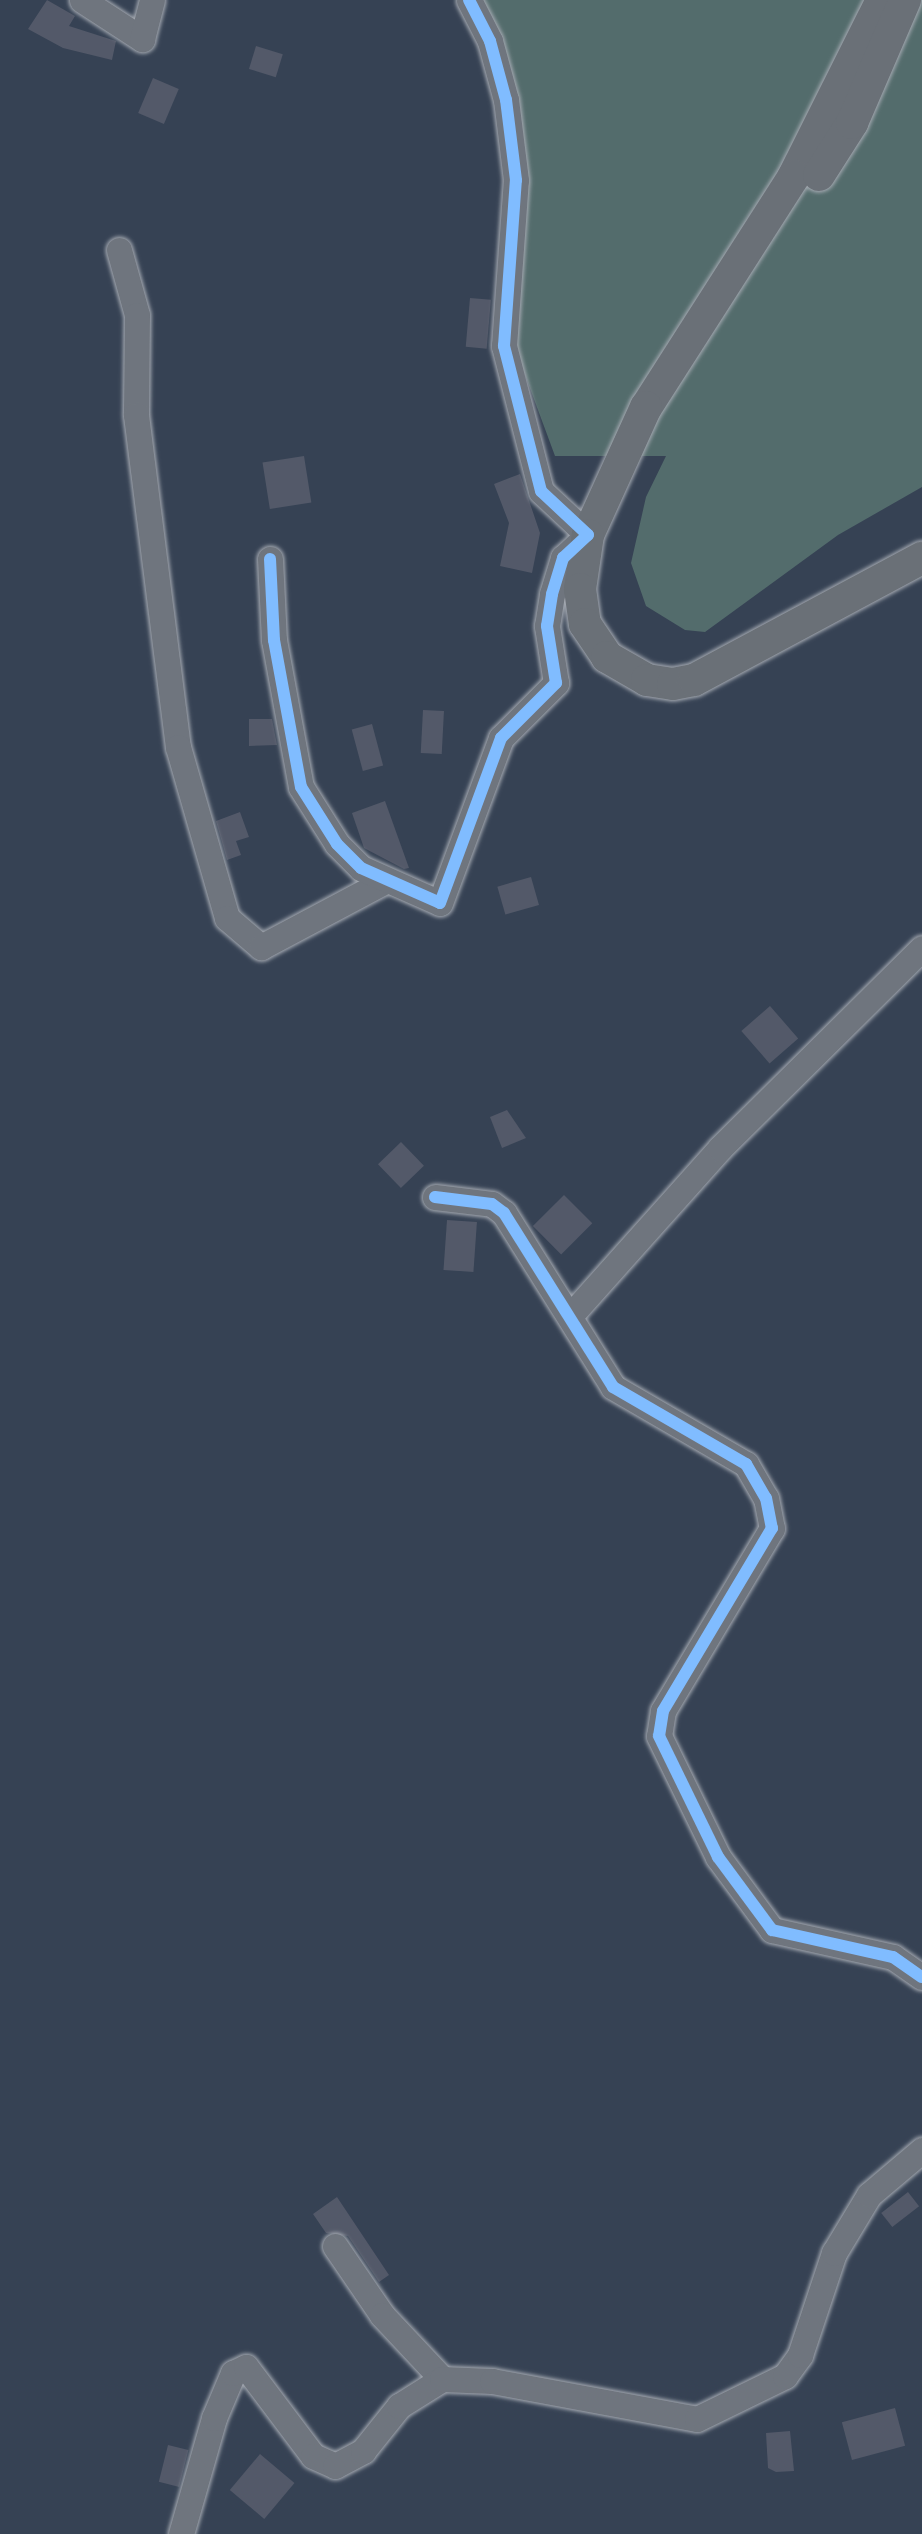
<!DOCTYPE html>
<html>
<head>
<meta charset="utf-8">
<style>
  body { margin:0 }
  #map { position:relative; width:922px; height:2534px; overflow:hidden; background:#364254; font-family:"Balsamiq Sans",sans-serif }
  div>[style] { position:absolute }
  [style*='--x'] { left:calc(var(--x)*1px); top:calc(var(--y)*1px); width:calc(var(--w)*1px); rotate:calc(var(--a)*1deg) }
  .green>* { inset:0; background:#536c6c }
  .building>* { inset:0; background:#535969; transform-origin:0 0 }
  .roads { filter:drop-shadow(0 0 2px #a5aab2) drop-shadow(0 0 2px #a5aab2) }
  .minor>* { height:25px; margin:-12.5px; padding:0 12.5px; transform-origin:12.5px; border-radius:12.5px; background:#6f757e }
  .major>* { height:32px; margin:-16px; padding:0 16px; transform-origin:16px; border-radius:16px; background:#6a7077 }
  .cycleway>* { height:12px; margin:-6px; padding:0 6px; transform-origin:6px; border-radius:6px; background:#80bcff }
  span { translate:-50% -50%; white-space:nowrap; text-align:center; line-height:1.15; -webkit-text-stroke:10px #1d3557; paint-order:stroke }
</style>
</head>
<body>
<div id="map">
  <div class="green">
    <i style="clip-path:polygon(471px 0,922px 0,922px 487px,838px 535px,705px 632px,685px 630px,646px 606px,631px 563px,646px 497px,666px 456px,555px 456px,514px 345px,524px 162px)"></i>
  </div>
  <div class="building">
    <i style="clip-path:polygon(47px 0,75px 16px,69px 26px,116px 41px,112px 60px,63px 48px,28px 29px)"></i>
    <i style="left:256px;top:46px;width:28px;height:24px;rotate:17deg"></i>
    <i style="left:153px;top:78px;width:28px;height:38px;rotate:23deg"></i>
    <i style="left:470px;top:298px;width:21px;height:49px;rotate:5deg"></i>
    <i style="left:304px;top:456px;width:47px;height:42px;rotate:81deg"></i>
    <i style="clip-path:polygon(520px 474px,540px 533px,532px 573px,500px 566px,509px 523px,494px 484px)"></i>
    <i style="left:423px;top:710px;width:21px;height:43px;rotate:3deg"></i>
    <i style="clip-path:polygon(249px 719px,272px 719px,277px 745px,249px 746px)"></i>
    <i style="left:372px;top:724px;width:43px;height:21px;rotate:75deg"></i>
    <i style="clip-path:polygon(385px 801px,409px 868px,404px 869px,364px 848px,352px 813px)"></i>
    <i style="clip-path:polygon(240px 812px,249px 837px,236px 841px,241px 855px,227px 860px,216px 821px)"></i>
    <i style="left:531px;top:877px;width:29px;height:35px;rotate:74deg"></i>
    <i style="left:770px;top:1006px;width:43px;height:38px;rotate:49deg"></i>
    <i style="clip-path:polygon(507px 1110px,526px 1138px,502px 1148px,490px 1117px)"></i>
    <i style="left:401px;top:1142px;width:33px;height:32px;rotate:46deg"></i>
    <i style="left:564px;top:1195px;width:40px;height:44px;rotate:45deg"></i>
    <i style="left:447px;top:1220px;width:30px;height:50px;rotate:4deg"></i>
    <i style="left:908px;top:2192px;width:18px;height:34px;rotate:52deg"></i>
    <i style="clip-path:polygon(337px 2197px,389px 2275px,379px 2282px,348px 2236px,326px 2233px,313px 2214px)"></i>
    <i style="left:895px;top:2408px;width:39px;height:55px;rotate:75deg"></i>
    <i style="clip-path:polygon(790px 2431px,794px 2471px,776px 2472px,768px 2468px,766px 2433px)"></i>
    <i style="left:168px;top:2445px;width:21px;height:38px;rotate:14deg"></i>
    <i style="left:260px;top:2454px;width:45px;height:47px;rotate:40deg"></i>
  </div>
  <div class="roads">
    <div class="minor">
      <i style="--x:82;--y:0;--w:72;--a:33"></i>
      <i style="--x:142;--y:39;--w:40;--a:-75.6"></i>
      <i style="--x:119;--y:250;--w:67;--a:74.5"></i>
      <i style="--x:137;--y:315;--w:100;--a:90.6"></i>
      <i style="--x:136;--y:415;--w:335;--a:82.8"></i>
      <i style="--x:178;--y:747;--w:178;--a:74"></i>
      <i style="--x:227;--y:918;--w:45;--a:40.5"></i>
      <i style="--x:261;--y:947;--w:140;--a:-28"></i>
      <i style="--x:270;--y:559;--w:81;--a:87.2"></i>
      <i style="--x:274;--y:640;--w:149;--a:79.6"></i>
      <i style="--x:301;--y:787;--w:67;--a:57.7"></i>
      <i style="--x:337;--y:844;--w:34;--a:45"></i>
      <i style="--x:361;--y:868;--w:86;--a:23.9"></i>
      <i style="--x:440;--y:903;--w:176;--a:-69.7"></i>
      <i style="--x:501;--y:738;--w:78;--a:-45"></i>
      <i style="--x:556;--y:683;--w:58;--a:-99"></i>
      <i style="--x:547;--y:626;--w:32;--a:-81"></i>
      <i style="--x:552;--y:594;--w:38;--a:-73"></i>
      <i style="--x:563;--y:558;--w:34;--a:-43"></i>
      <i style="--x:588;--y:535;--w:64;--a:-136.9"></i>
      <i style="--x:541;--y:491;--w:150;--a:-104.3"></i>
      <i style="--x:504;--y:346;--w:166;--a:-85.9"></i>
      <i style="--x:516;--y:180;--w:81;--a:-97.1"></i>
      <i style="--x:506;--y:100;--w:61;--a:-105.2"></i>
      <i style="--x:490;--y:41;--w:46;--a:-117.1"></i>
      <i style="--x:435;--y:1197;--w:57;--a:7"></i>
      <i style="--x:492;--y:1204;--w:15;--a:37"></i>
      <i style="--x:504;--y:1213;--w:205;--a:57.9"></i>
      <i style="--x:613;--y:1387;--w:154;--a:30.1"></i>
      <i style="--x:746;--y:1464;--w:39;--a:60"></i>
      <i style="--x:766;--y:1498;--w:31;--a:79"></i>
      <i style="--x:772;--y:1528;--w:213;--a:120.8"></i>
      <i style="--x:663;--y:1711;--w:25;--a:99"></i>
      <i style="--x:659;--y:1736;--w:135;--a:64"></i>
      <i style="--x:718;--y:1857;--w:91;--a:53.5"></i>
      <i style="--x:772;--y:1930;--w:124;--a:12.6"></i>
      <i style="--x:893;--y:1957;--w:35;--a:35"></i>
      <i style="--x:570;--y:1316;--w:225;--a:-48.2"></i>
      <i style="--x:720;--y:1148;--w:284;--a:-44.7"></i>
      <i style="--x:335;--y:2246;--w:83;--a:55.7"></i>
      <i style="--x:382;--y:2315;--w:88;--a:46.8"></i>
      <i style="--x:181;--y:2534;--w:121;--a:-74.1"></i>
      <i style="--x:214;--y:2418;--w:49;--a:-67.1"></i>
      <i style="--x:233;--y:2373;--w:14;--a:-25"></i>
      <i style="--x:246;--y:2367;--w:111;--a:53"></i>
      <i style="--x:313;--y:2456;--w:24;--a:24"></i>
      <i style="--x:335;--y:2466;--w:32;--a:-28"></i>
      <i style="--x:363;--y:2451;--w:58;--a:-51.3"></i>
      <i style="--x:399;--y:2406;--w:51;--a:-32.1"></i>
      <i style="--x:442;--y:2379;--w:50;--a:2.3"></i>
      <i style="--x:492;--y:2381;--w:208;--a:10.5"></i>
      <i style="--x:697;--y:2419;--w:98;--a:-26"></i>
      <i style="--x:785;--y:2376;--w:26;--a:-54"></i>
      <i style="--x:800;--y:2355;--w:108;--a:-71.6"></i>
      <i style="--x:834;--y:2253;--w:68;--a:-58.9"></i>
      <i style="--x:869;--y:2195;--w:70;--a:-40.3"></i>
    </div>
    <div class="major">
      <i style="--x:882;--y:0;--w:197;--a:116.6"></i>
      <i style="--x:794;--y:176;--w:274;--a:122.6"></i>
      <i style="--x:646;--y:407;--w:141;--a:114.4"></i>
      <i style="--x:588;--y:535;--w:55;--a:98.4"></i>
      <i style="--x:580;--y:589;--w:35;--a:82"></i>
      <i style="--x:585;--y:624;--w:40;--a:56"></i>
      <i style="--x:607;--y:657;--w:46;--a:29.9"></i>
      <i style="--x:647;--y:680;--w:26;--a:9"></i>
      <i style="--x:673;--y:684;--w:21;--a:-11"></i>
      <i style="--x:694;--y:680;--w:259;--a:-28.2"></i>
      <i style="--x:819;--y:175;--w:62;--a:-57.6"></i>
      <i style="--x:852;--y:123;--w:134;--a:-66.7"></i>
    </div>
  </div>
  <div class="cycleway">
    <i style="--x:270;--y:559;--w:81;--a:87.2"></i>
    <i style="--x:274;--y:640;--w:149;--a:79.6"></i>
    <i style="--x:301;--y:787;--w:67;--a:57.7"></i>
    <i style="--x:337;--y:844;--w:34;--a:45"></i>
    <i style="--x:361;--y:868;--w:86;--a:23.9"></i>
    <i style="--x:440;--y:903;--w:176;--a:-69.7"></i>
    <i style="--x:501;--y:738;--w:78;--a:-45"></i>
    <i style="--x:556;--y:683;--w:58;--a:-99"></i>
    <i style="--x:547;--y:626;--w:32;--a:-81"></i>
    <i style="--x:552;--y:594;--w:38;--a:-73"></i>
    <i style="--x:563;--y:558;--w:34;--a:-43"></i>
    <i style="--x:588;--y:535;--w:64;--a:-136.9"></i>
    <i style="--x:541;--y:491;--w:150;--a:-104.3"></i>
    <i style="--x:504;--y:346;--w:166;--a:-85.9"></i>
    <i style="--x:516;--y:180;--w:81;--a:-97.1"></i>
    <i style="--x:506;--y:100;--w:61;--a:-105.2"></i>
    <i style="--x:490;--y:41;--w:46;--a:-117.1"></i>
    <i style="--x:435;--y:1197;--w:57;--a:7"></i>
    <i style="--x:492;--y:1204;--w:15;--a:37"></i>
    <i style="--x:504;--y:1213;--w:205;--a:57.9"></i>
    <i style="--x:613;--y:1387;--w:154;--a:30.1"></i>
    <i style="--x:746;--y:1464;--w:39;--a:60"></i>
    <i style="--x:766;--y:1498;--w:31;--a:79"></i>
    <i style="--x:772;--y:1528;--w:213;--a:120.8"></i>
    <i style="--x:663;--y:1711;--w:25;--a:99"></i>
    <i style="--x:659;--y:1736;--w:135;--a:64"></i>
    <i style="--x:718;--y:1857;--w:91;--a:53.5"></i>
    <i style="--x:772;--y:1930;--w:124;--a:12.6"></i>
    <i style="--x:893;--y:1957;--w:35;--a:35"></i>
  </div>
</div>
</body>
</html>
